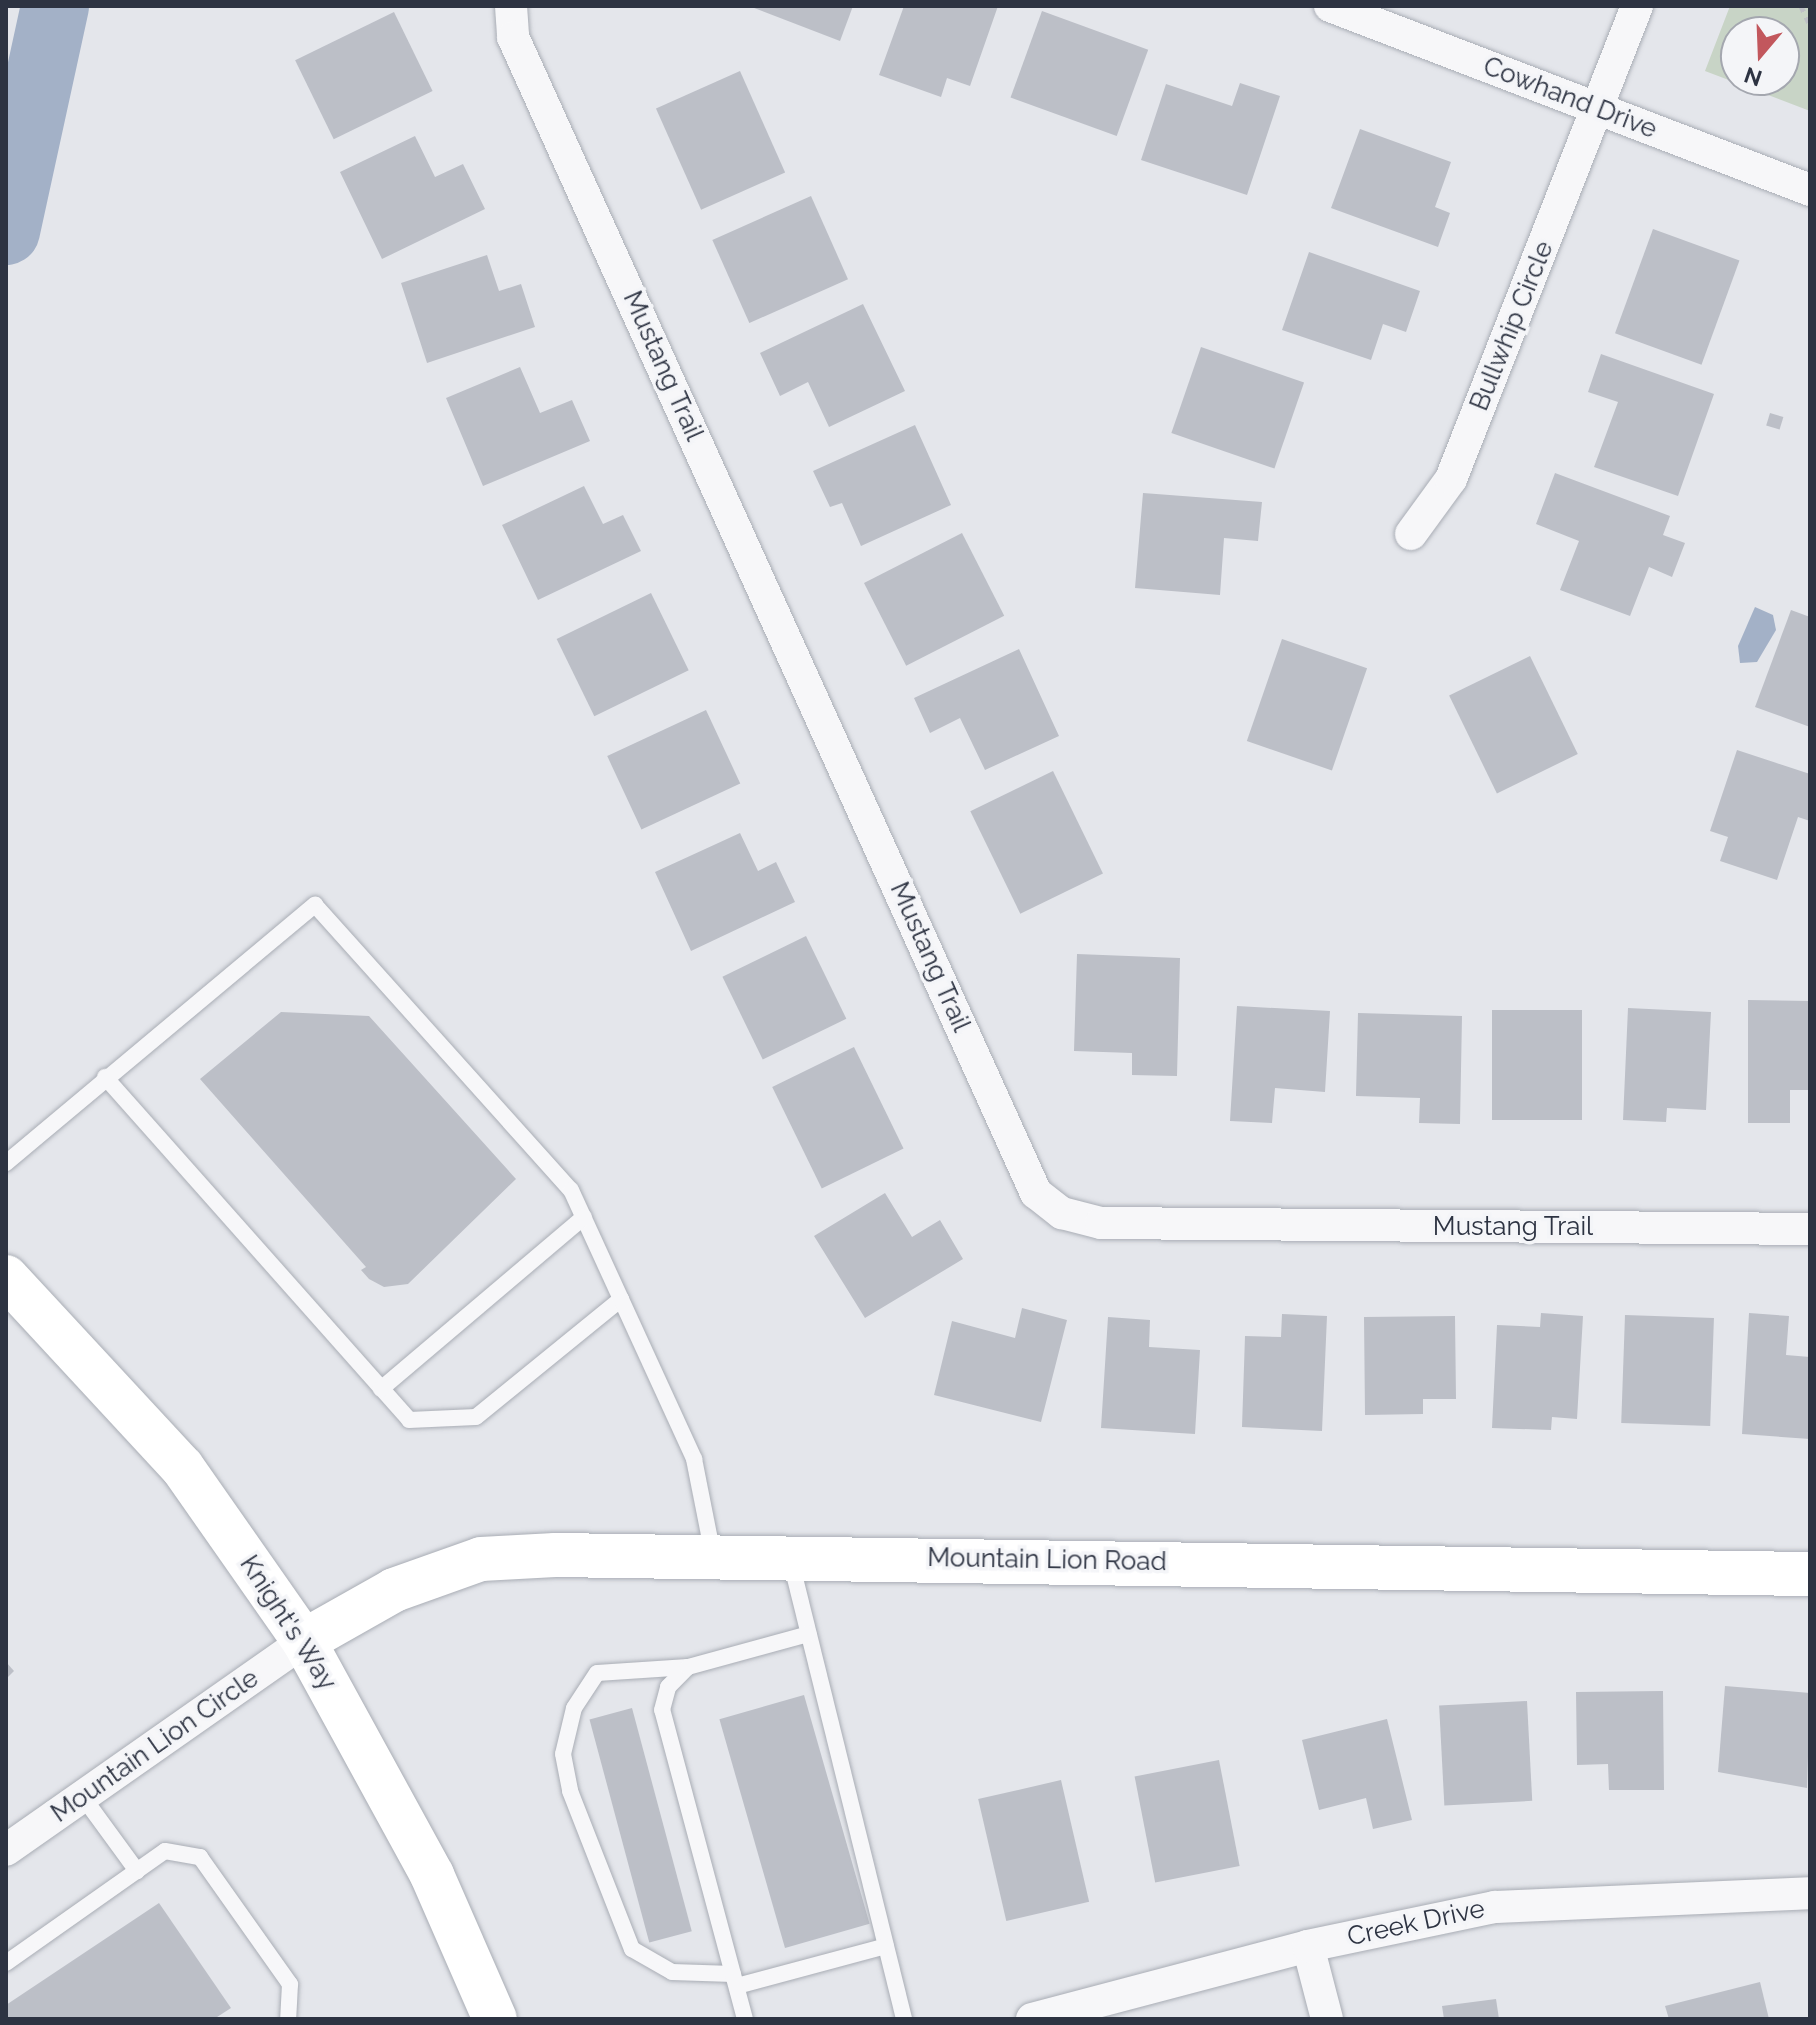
<!DOCTYPE html>
<html>
<head>
<meta charset="utf-8">
<style>
  body { margin:0 }
  #map { position:relative; width:1816px; height:2025px; overflow:hidden; background:#e4e6eb; font-family:Raleway,sans-serif }
  div>[style] { position:absolute }
  [style*='--x'] { left:calc(var(--x)*1px); top:calc(var(--y)*1px); width:calc(var(--w)*1px); rotate:calc(var(--a)*1deg) }
  .green>* { inset:0; background:#c8d4c6 }
  .water>* { inset:0; background:#a3b1c7 }
  .river>* { height:68px; margin:-34px; padding:0 34px; transform-origin:34px; border-radius:34px; background:#a3b1c7 }
  .building>* { inset:0; background:#bcbfc7; transform-origin:0 0 }
  .path>* { height:5px; margin-top:-2.5px; transform-origin:0; background:repeating-linear-gradient(90deg,#bec0c6 0 6px,transparent 0 12px) }
  .roads { filter:drop-shadow(0 0 2px #a9adb5) drop-shadow(0 0 2px #a9adb5) }
  .lane>* { height:16px; margin:-8px; padding:0 8px; transform-origin:8px; border-radius:8px; background:#f7f7f9 }
  .street>* { height:32px; margin:-16px; padding:0 16px; transform-origin:16px; border-radius:16px; background:#f7f7f9 }
  .secondary>* { height:44px; margin:-22px; padding:0 22px; transform-origin:22px; border-radius:22px; background:#fff }
  span { translate:-50% -50%; white-space:nowrap; text-align:center; line-height:1.15; -webkit-text-stroke:7px #f4f5f8; paint-order:stroke }
  .street-label { font-size:26px; color:#2d3342 }
  .frame { position:absolute; inset:0; border:8px solid #2d3342; pointer-events:none }
  .north { position:absolute; left:1720px; top:16px; width:80px; height:80px; box-sizing:border-box; background:#f4f5f8; border:2px solid #a4a7af; border-radius:50%; rotate:199deg; font-size:22px; font-weight:700; line-height:32px; text-align:center; color:#2d3342 }
  .north::after { content:''; display:block; margin:auto; width:28px; height:36px; background:#c2575d; clip-path:polygon(50% 0,100% 100%,50% 72%,0 100%) }
</style>
</head>
<body>
<div id="map">
  <div class="green">
    <i style="clip-path:polygon(evenodd,1730px 6px,1810px 6px,1810px 111px,1705px 71px,1730px 6px,1736px 32px,1784px 32px,1784px 80px,1736px 80px,1736px 32px)"></i>
  </div>
  <div class="water">
    <i style="clip-path:polygon(1755px 607px,1773px 615px,1776px 630px,1757px 662px,1740px 663px,1738px 646px)"></i>
  </div>
  <div class="river">
    <i style="--x:6;--y:231;--w:230;--a:-77.7"></i>
  </div>
  <div class="building">
    <i style="clip-path:polygon(749px 6px,853px 6px,840px 41px)"></i>
    <i style="clip-path:polygon(904px 6px,998px 6px,970px 86px,947px 78px,941px 97px,879px 75px)"></i>
    <i style="left:1042px;top:11px;width:113px;height:92px;rotate:20deg"></i>
    <i style="left:394px;top:12px;width:88px;height:110px;rotate:64deg"></i>
    <i style="left:740px;top:71px;width:111px;height:92px;rotate:66deg"></i>
    <i style="clip-path:polygon(1240px 83px,1280px 96px,1247px 195px,1141px 160px,1166px 84px,1232px 106px)"></i>
    <i style="clip-path:polygon(1360px 129px,1451px 162px,1435px 207px,1450px 213px,1438px 247px,1331px 208px)"></i>
    <i style="clip-path:polygon(415px 136px,435px 177px,463px 164px,485px 209px,382px 259px,340px 172px)"></i>
    <i style="left:811px;top:196px;width:91px;height:108px;rotate:66deg"></i>
    <i style="left:1653px;top:229px;width:92px;height:111px;rotate:20deg"></i>
    <i style="clip-path:polygon(1309px 252px,1420px 291px,1406px 332px,1383px 324px,1371px 360px,1282px 330px)"></i>
    <i style="clip-path:polygon(487px 255px,499px 291px,521px 284px,535px 327px,427px 363px,401px 283px)"></i>
    <i style="clip-path:polygon(863px 304px,905px 391px,829px 427px,808px 382px,780px 396px,760px 353px)"></i>
    <i style="left:1201px;top:347px;width:109px;height:91px;rotate:19deg"></i>
    <i style="clip-path:polygon(1601px 354px,1714px 394px,1678px 496px,1594px 467px,1618px 402px,1588px 392px)"></i>
    <i style="clip-path:polygon(520px 367px,540px 413px,572px 400px,590px 441px,483px 486px,446px 398px)"></i>
    <i style="left:1770px;top:413px;width:14px;height:13px;rotate:17deg"></i>
    <i style="clip-path:polygon(915px 425px,951px 505px,861px 546px,842px 503px,830px 507px,813px 471px)"></i>
    <i style="clip-path:polygon(1555px 473px,1670px 516px,1663px 535px,1685px 543px,1672px 577px,1649px 567px,1630px 616px,1560px 590px,1579px 541px,1536px 524px)"></i>
    <i style="clip-path:polygon(584px 486px,603px 524px,623px 515px,641px 551px,538px 600px,502px 525px)"></i>
    <i style="clip-path:polygon(1143px 493px,1262px 502px,1258px 541px,1224px 538px,1220px 595px,1135px 588px)"></i>
    <i style="left:962px;top:533px;width:93px;height:110px;rotate:63deg"></i>
    <i style="left:651px;top:593px;width:86px;height:105px;rotate:64deg"></i>
    <i style="clip-path:polygon(1791px 610px,1810px 617px,1810px 727px,1755px 707px)"></i>
    <i style="left:1282px;top:639px;width:90px;height:108px;rotate:19deg"></i>
    <i style="clip-path:polygon(1019px 649px,1059px 736px,985px 770px,960px 718px,930px 733px,914px 698px)"></i>
    <i style="left:1530px;top:656px;width:109px;height:90px;rotate:64deg"></i>
    <i style="left:706px;top:710px;width:81px;height:109px;rotate:65deg"></i>
    <i style="clip-path:polygon(1737px 750px,1810px 774px,1810px 821px,1798px 817px,1777px 880px,1720px 861px,1728px 837px,1710px 831px)"></i>
    <i style="left:1053px;top:771px;width:114px;height:92px;rotate:64deg"></i>
    <i style="clip-path:polygon(740px 833px,758px 871px,776px 862px,795px 902px,691px 951px,655px 872px)"></i>
    <i style="left:806px;top:936px;width:92px;height:93px;rotate:64deg"></i>
    <i style="clip-path:polygon(1077px 954px,1180px 958px,1177px 1076px,1132px 1075px,1132px 1053px,1074px 1051px)"></i>
    <i style="clip-path:polygon(1748px 1000px,1810px 1001px,1810px 1090px,1790px 1090px,1790px 1123px,1748px 1123px)"></i>
    <i style="clip-path:polygon(1237px 1006px,1330px 1011px,1325px 1092px,1275px 1088px,1272px 1123px,1230px 1121px)"></i>
    <i style="clip-path:polygon(1628px 1008px,1711px 1012px,1706px 1110px,1667px 1108px,1666px 1122px,1623px 1120px)"></i>
    <i style="left:1492px;top:1010px;width:90px;height:110px"></i>
    <i style="clip-path:polygon(281px 1012px,369px 1016px,516px 1179px,408px 1284px,384px 1287px,369px 1279px,361px 1270px,366px 1267px,200px 1079px)"></i>
    <i style="clip-path:polygon(1358px 1013px,1462px 1016px,1460px 1124px,1419px 1123px,1420px 1098px,1356px 1096px)"></i>
    <i style="left:854px;top:1047px;width:113px;height:91px;rotate:64deg"></i>
    <i style="clip-path:polygon(885px 1193px,912px 1237px,940px 1220px,963px 1259px,865px 1318px,814px 1236px)"></i>
    <i style="clip-path:polygon(1022px 1308px,1067px 1320px,1041px 1422px,934px 1395px,952px 1321px,1015px 1338px)"></i>
    <i style="clip-path:polygon(1541px 1313px,1583px 1316px,1577px 1419px,1552px 1417px,1551px 1430px,1492px 1428px,1497px 1325px,1540px 1327px)"></i>
    <i style="clip-path:polygon(1749px 1313px,1789px 1316px,1786px 1355px,1810px 1357px,1810px 1439px,1742px 1434px)"></i>
    <i style="clip-path:polygon(1282px 1314px,1327px 1316px,1322px 1431px,1242px 1427px,1245px 1336px,1281px 1337px)"></i>
    <i style="left:1625px;top:1315px;width:89px;height:108px;rotate:2deg"></i>
    <i style="clip-path:polygon(1455px 1316px,1456px 1399px,1423px 1399px,1423px 1414px,1365px 1415px,1364px 1317px)"></i>
    <i style="clip-path:polygon(1108px 1317px,1150px 1320px,1149px 1347px,1200px 1350px,1195px 1434px,1101px 1428px)"></i>
    <i style="clip-path:polygon(6px 1662px,14px 1671px,6px 1679px)"></i>
    <i style="clip-path:polygon(1725px 1686px,1810px 1693px,1807px 1788px,1718px 1772px)"></i>
    <i style="clip-path:polygon(1663px 1691px,1664px 1790px,1609px 1790px,1608px 1764px,1577px 1765px,1576px 1692px)"></i>
    <i style="left:804px;top:1695px;width:238px;height:88px;rotate:74deg"></i>
    <i style="left:1527px;top:1701px;width:100px;height:88px;rotate:87deg"></i>
    <i style="left:632px;top:1708px;width:231px;height:44px;rotate:75deg"></i>
    <i style="clip-path:polygon(1387px 1719px,1412px 1820px,1373px 1829px,1366px 1798px,1319px 1810px,1302px 1740px)"></i>
    <i style="left:1219px;top:1760px;width:108px;height:86px;rotate:79deg"></i>
    <i style="left:1061px;top:1780px;width:125px;height:85px;rotate:77deg"></i>
    <i style="clip-path:polygon(159px 1903px,231px 2008px,214px 2019px,6px 2019px,6px 2005px)"></i>
    <i style="clip-path:polygon(1760px 1982px,1769px 2019px,1669px 2019px,1665px 2006px)"></i>
    <i style="clip-path:polygon(1496px 1999px,1499px 2019px,1444px 2019px,1442px 2006px)"></i>
  </div>
  <div class="path">
    <i style="--x:1801;--y:6;--w:21;--a:65"></i>
  </div>
  <div class="roads">
    <div class="lane">
      <i style="--x:105;--y:1077;--w:458;--a:48.4"></i>
      <i style="--x:409;--y:1420;--w:67;--a:-2.6"></i>
      <i style="--x:476;--y:1417;--w:187;--a:-39.1"></i>
      <i style="--x:6;--y:1163;--w:403;--a:-39.9"></i>
      <i style="--x:315;--y:905;--w:383;--a:48.1"></i>
      <i style="--x:571;--y:1190;--w:296;--a:65.4"></i>
      <i style="--x:694;--y:1459;--w:98;--a:78.8"></i>
      <i style="--x:381;--y:1389;--w:266;--a:-40.3"></i>
      <i style="--x:791;--y:1562;--w:471;--a:76.1"></i>
      <i style="--x:688;--y:1667;--w:91;--a:176.2"></i>
      <i style="--x:597;--y:1673;--w:42;--a:123.3"></i>
      <i style="--x:574;--y:1708;--w:47;--a:103.4"></i>
      <i style="--x:563;--y:1754;--w:38;--a:79"></i>
      <i style="--x:570;--y:1791;--w:170;--a:68.6"></i>
      <i style="--x:632;--y:1949;--w:46;--a:29.9"></i>
      <i style="--x:672;--y:1972;--w:61;--a:1.9"></i>
      <i style="--x:83;--y:1797;--w:92;--a:53.9"></i>
      <i style="--x:6;--y:1963;--w:194;--a:-35.2"></i>
      <i style="--x:165;--y:1851;--w:36;--a:10"></i>
      <i style="--x:200;--y:1857;--w:156;--a:54.7"></i>
      <i style="--x:290;--y:1984;--w:35;--a:93"></i>
      <i style="--x:737;--y:1986;--w:154;--a:-15"></i>
      <i style="--x:745;--y:2019;--w:320;--a:-105"></i>
      <i style="--x:662;--y:1710;--w:24;--a:-75"></i>
      <i style="--x:668;--y:1687;--w:28;--a:-45"></i>
      <i style="--x:688;--y:1667;--w:125;--a:-15.3"></i>
    </div>
    <div class="street">
      <i style="--x:511;--y:6;--w:31;--a:86"></i>
      <i style="--x:513;--y:37;--w:1269;--a:65.66"></i>
      <i style="--x:1036;--y:1193;--w:33;--a:38"></i>
      <i style="--x:1062;--y:1213;--w:40;--a:14.4"></i>
      <i style="--x:1101;--y:1223;--w:709;--a:0.48"></i>
      <i style="--x:1330;--y:6;--w:514;--a:20.97"></i>
      <i style="--x:1411;--y:534;--w:68;--a:-54"></i>
      <i style="--x:1451;--y:479;--w:508;--a:-68.53"></i>
      <i style="--x:6;--y:1850;--w:364;--a:-35"></i>
      <i style="--x:1308;--y:1946;--w:75;--a:75.4"></i>
      <i style="--x:1032;--y:2019;--w:285;--a:-14.8"></i>
      <i style="--x:1308;--y:1946;--w:191;--a:-11.8"></i>
      <i style="--x:1495;--y:1907;--w:315;--a:-2.5"></i>
    </div>
    <div class="secondary">
      <i style="--x:6;--y:1277;--w:259;--a:47.2"></i>
      <i style="--x:182;--y:1467;--w:213;--a:55"></i>
      <i style="--x:304;--y:1641;--w:267;--a:61.3"></i>
      <i style="--x:432;--y:1875;--w:157;--a:66.4"></i>
      <i style="--x:304;--y:1641;--w:103;--a:-29.5"></i>
      <i style="--x:394;--y:1590;--w:92;--a:-19.6"></i>
      <i style="--x:481;--y:1559;--w:74;--a:-3.1"></i>
      <i style="--x:555;--y:1555;--w:1255;--a:0.87"></i>
    </div>
  </div>
  <div class="street-label">
    <span style="left:1570px;top:98px;rotate:21deg">Cowhand Drive</span>
    <span style="left:1512px;top:326px;rotate:-68deg">Bullwhip Circle</span>
    <span style="left:663px;top:366px;rotate:66deg">Mustang Trail</span>
    <span style="left:930px;top:957px;rotate:66deg">Mustang Trail</span>
    <span style="left:1513px;top:1227px">Mustang Trail</span>
    <span style="left:1047px;top:1560px;rotate:1deg">Mountain Lion Road</span>
    <span style="left:288px;top:1623px;rotate:57deg">Knight's Way</span>
    <span style="left:155px;top:1746px;rotate:-35deg">Mountain Lion Circle</span>
    <span style="left:1416px;top:1923px;rotate:-12deg">Creek Drive</span>
  </div>
  <div class="frame"></div>
  <div class="north">N</div>
</div>
</body>
</html>
